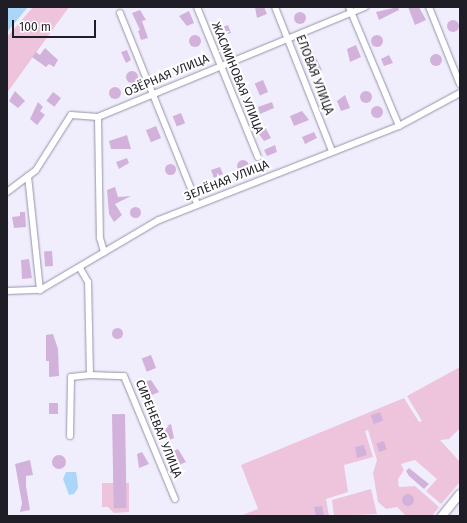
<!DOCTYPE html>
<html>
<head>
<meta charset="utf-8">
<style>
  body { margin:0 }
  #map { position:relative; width:467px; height:523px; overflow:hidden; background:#f0eefd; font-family:"Fira Sans",sans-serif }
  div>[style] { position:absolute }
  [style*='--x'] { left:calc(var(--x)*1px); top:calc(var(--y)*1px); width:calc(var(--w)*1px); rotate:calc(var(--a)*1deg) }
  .green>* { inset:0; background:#eec4dc }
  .water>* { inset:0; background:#aad7f9 }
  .building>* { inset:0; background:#d2b2db; transform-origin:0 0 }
  .round { border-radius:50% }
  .roads { filter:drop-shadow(0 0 1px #9592a9) drop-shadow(0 0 1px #9592a9) }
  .minor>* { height:6px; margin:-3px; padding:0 3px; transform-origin:3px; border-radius:3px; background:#fff }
  .secondary>* { height:8px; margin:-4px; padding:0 4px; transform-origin:4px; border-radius:4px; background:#fff }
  span { translate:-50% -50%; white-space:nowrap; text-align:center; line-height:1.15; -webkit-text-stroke:4px #fff; paint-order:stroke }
  .street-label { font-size:12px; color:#1f1e27 }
  .frame { position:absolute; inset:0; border:8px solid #1f1e27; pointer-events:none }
  .scale { position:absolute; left:12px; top:20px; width:84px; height:18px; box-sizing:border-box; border:2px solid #1f1e27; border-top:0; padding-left:5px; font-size:12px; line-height:14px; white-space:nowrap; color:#1f1e27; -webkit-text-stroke:3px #fff; paint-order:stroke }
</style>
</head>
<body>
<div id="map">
  <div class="green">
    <i style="clip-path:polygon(33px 7px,69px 7px,7px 93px,7px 37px)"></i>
    <i style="clip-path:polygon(460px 367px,460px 428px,449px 439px,440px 440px,460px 462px,460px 482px,441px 504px,426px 491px,437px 479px,415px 460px,401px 464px,404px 470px,398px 479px,399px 487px,415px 486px,439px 507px,432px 516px,406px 516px,397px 507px,386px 509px,378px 502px,373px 473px,377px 460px,368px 430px,365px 431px,373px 457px,344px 465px,348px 492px,326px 499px,329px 516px,240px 516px,258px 509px,241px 465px,404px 398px,419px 422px,422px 421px,407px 396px)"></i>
    <i style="clip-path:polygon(102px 483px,129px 483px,129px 512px,114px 513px,108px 507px,102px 507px)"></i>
    <i style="clip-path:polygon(371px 489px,377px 514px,334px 516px,332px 500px)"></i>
  </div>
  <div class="water">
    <i style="clip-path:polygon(7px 7px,28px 7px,7px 32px)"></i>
    <i style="clip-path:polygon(66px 472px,76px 472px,77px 477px,78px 488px,74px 494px,69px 495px,63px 479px)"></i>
  </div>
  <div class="building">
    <i style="clip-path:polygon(255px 7px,264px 7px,267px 14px,257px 18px)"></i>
    <i style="clip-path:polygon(398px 7px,399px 10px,379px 20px,376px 12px)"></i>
    <i style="clip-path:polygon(408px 7px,419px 7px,426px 20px,415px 25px)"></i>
    <i style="clip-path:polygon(140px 10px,146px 20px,142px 21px,148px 38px,141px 40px,138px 31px,140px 30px,132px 13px)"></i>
    <i style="clip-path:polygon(189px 11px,194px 23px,187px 26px,179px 16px)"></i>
    <i class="round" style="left:294px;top:12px;width:12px;height:12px"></i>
    <i class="round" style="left:447px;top:20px;width:12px;height:12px"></i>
    <i style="clip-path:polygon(219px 24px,220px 28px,228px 25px,231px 33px,221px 36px,217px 34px,214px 26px)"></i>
    <i class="round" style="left:371px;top:35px;width:12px;height:12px"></i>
    <i class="round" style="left:189px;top:35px;width:12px;height:12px"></i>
    <i style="clip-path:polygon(307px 39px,322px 70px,314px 74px,299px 46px)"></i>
    <i style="clip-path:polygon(356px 45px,361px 57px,350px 62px,347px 49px)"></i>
    <i style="clip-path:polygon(45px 48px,58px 60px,54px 67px,49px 64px,46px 67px,32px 57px,36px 52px,40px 55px)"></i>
    <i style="clip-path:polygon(127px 50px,131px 60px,126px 63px,121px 52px)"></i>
    <i class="round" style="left:430px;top:54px;width:12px;height:12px"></i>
    <i style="clip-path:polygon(389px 55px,393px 63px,384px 66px,381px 59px)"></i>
    <i class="round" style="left:126px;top:71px;width:12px;height:12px"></i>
    <i style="left:263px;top:80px;width:13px;height:9px;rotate:67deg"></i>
    <i class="round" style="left:109px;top:87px;width:12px;height:12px"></i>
    <i class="round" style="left:360px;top:91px;width:12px;height:12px"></i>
    <i style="clip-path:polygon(15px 91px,25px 101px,18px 108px,9px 101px)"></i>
    <i style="left:53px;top:92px;width:10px;height:11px;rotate:37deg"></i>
    <i style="clip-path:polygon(345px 95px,350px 108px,341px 111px,337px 101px)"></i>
    <i style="clip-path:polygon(38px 102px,43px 107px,40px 111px,45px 115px,37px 125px,30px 119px)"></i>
    <i style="clip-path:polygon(272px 102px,274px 108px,260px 114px,258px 107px)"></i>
    <i class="round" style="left:371px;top:106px;width:12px;height:12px"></i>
    <i style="clip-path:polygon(302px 111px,309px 120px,294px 126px,290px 116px)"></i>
    <i style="left:181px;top:113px;width:11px;height:9px;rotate:68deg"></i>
    <i style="clip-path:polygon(264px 125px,271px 138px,264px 141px,255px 129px)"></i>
    <i style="left:156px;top:126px;width:13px;height:11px;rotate:67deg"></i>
    <i style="clip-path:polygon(314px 132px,317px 138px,305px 144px,302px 137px)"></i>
    <i style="clip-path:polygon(127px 135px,131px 149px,111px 149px,109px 141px)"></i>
    <i style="clip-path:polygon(275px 145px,277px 152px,267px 156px,264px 150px)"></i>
    <i style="clip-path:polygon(127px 158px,129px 163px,119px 169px,116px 162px)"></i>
    <i class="round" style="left:237px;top:160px;width:12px;height:12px"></i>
    <i class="round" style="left:164.5px;top:163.5px;width:11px;height:11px"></i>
    <i style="clip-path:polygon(220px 167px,223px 174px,214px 178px,211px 170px)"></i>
    <i style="clip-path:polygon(115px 187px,118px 197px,131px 196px,115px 204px,122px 215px,114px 222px,109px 214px,107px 190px)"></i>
    <i class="round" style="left:129.5px;top:206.5px;width:11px;height:11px"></i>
    <i style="clip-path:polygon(20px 212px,25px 212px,26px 227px,14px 228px,12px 217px,20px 216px)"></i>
    <i style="left:52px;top:251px;width:15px;height:8px;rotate:86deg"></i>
    <i style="clip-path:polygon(29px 259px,32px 278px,22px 279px,21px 260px)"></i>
    <i class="round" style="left:111.5px;top:327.5px;width:11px;height:11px"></i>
    <i style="clip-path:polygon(53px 334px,58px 349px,59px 376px,49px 377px,49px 361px,46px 361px,46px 335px)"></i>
    <i style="left:151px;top:355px;width:14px;height:10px;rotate:69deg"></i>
    <i style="clip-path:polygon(151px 380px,159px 392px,150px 396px,143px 390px,147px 389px,144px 382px)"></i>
    <i style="left:49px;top:403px;width:9px;height:11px"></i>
    <i style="left:380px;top:412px;width:9px;height:10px;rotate:69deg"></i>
    <i style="left:125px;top:414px;width:94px;height:13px;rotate:89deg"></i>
    <i style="clip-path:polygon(171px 424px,174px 438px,167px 441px,160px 429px)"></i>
    <i style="left:384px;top:441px;width:9px;height:8px;rotate:72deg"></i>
    <i style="clip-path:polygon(364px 445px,367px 455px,357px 458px,355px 447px)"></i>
    <i style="clip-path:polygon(178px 449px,186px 462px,177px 466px,171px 452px)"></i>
    <i style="clip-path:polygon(142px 452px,149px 464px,139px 468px,137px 454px)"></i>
    <i class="round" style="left:52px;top:455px;width:14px;height:14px"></i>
    <i style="clip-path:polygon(30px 460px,33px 475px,26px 476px,26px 486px,30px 510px,20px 512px,22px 503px,15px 464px)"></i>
    <i style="clip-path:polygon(409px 468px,429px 484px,424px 489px,409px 476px,406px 471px)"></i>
    <i class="round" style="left:402px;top:494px;width:12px;height:12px"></i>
    <i style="clip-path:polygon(322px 506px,324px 515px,316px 516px,314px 507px)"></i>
  </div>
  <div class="roads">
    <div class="minor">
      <i style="--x:197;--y:7;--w:162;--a:67.9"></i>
      <i style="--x:275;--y:7;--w:155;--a:68.4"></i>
      <i style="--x:349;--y:7;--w:129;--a:67.2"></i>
      <i style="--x:429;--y:7;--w:83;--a:68.1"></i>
      <i style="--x:120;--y:13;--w:206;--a:68"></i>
      <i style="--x:98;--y:117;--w:121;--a:89.1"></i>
      <i style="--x:100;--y:238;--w:15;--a:74"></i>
      <i style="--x:28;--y:176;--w:115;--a:84"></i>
      <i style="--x:7;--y:192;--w:36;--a:-37"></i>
      <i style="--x:36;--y:170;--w:65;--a:-57.5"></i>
      <i style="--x:71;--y:115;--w:27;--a:4"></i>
      <i style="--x:98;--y:117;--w:289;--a:-22.4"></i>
      <i style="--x:7;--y:291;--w:33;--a:-2"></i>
      <i style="--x:40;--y:290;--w:138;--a:-30.5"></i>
      <i style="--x:159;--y:220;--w:258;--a:-21.4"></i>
      <i style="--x:399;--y:126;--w:69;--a:-28.4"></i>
      <i style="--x:90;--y:375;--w:34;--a:2"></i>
      <i style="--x:124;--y:376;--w:133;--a:67.5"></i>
      <i style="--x:70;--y:436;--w:59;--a:-89"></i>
      <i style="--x:71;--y:377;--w:19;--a:-6"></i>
      <i style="--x:90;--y:375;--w:93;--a:-91.2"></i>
      <i style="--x:88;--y:282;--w:16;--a:-120"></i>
    </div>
    <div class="secondary">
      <i style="--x:442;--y:516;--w:28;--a:-51"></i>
    </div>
  </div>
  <div class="street-label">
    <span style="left:314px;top:75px;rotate:69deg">ЕЛОВАЯ УЛИЦА</span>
    <span style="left:167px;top:76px;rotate:-23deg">ОЗЁРНАЯ УЛИЦА</span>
    <span style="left:237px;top:78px;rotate:68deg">ЖАСМИНОВАЯ УЛИЦА</span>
    <span style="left:227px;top:181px;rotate:-22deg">ЗЕЛЁНАЯ УЛИЦА</span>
    <span style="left:158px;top:429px;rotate:68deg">СИРЕНЕВАЯ УЛИЦА</span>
  </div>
  <div class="frame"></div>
  <div class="scale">100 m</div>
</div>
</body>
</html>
